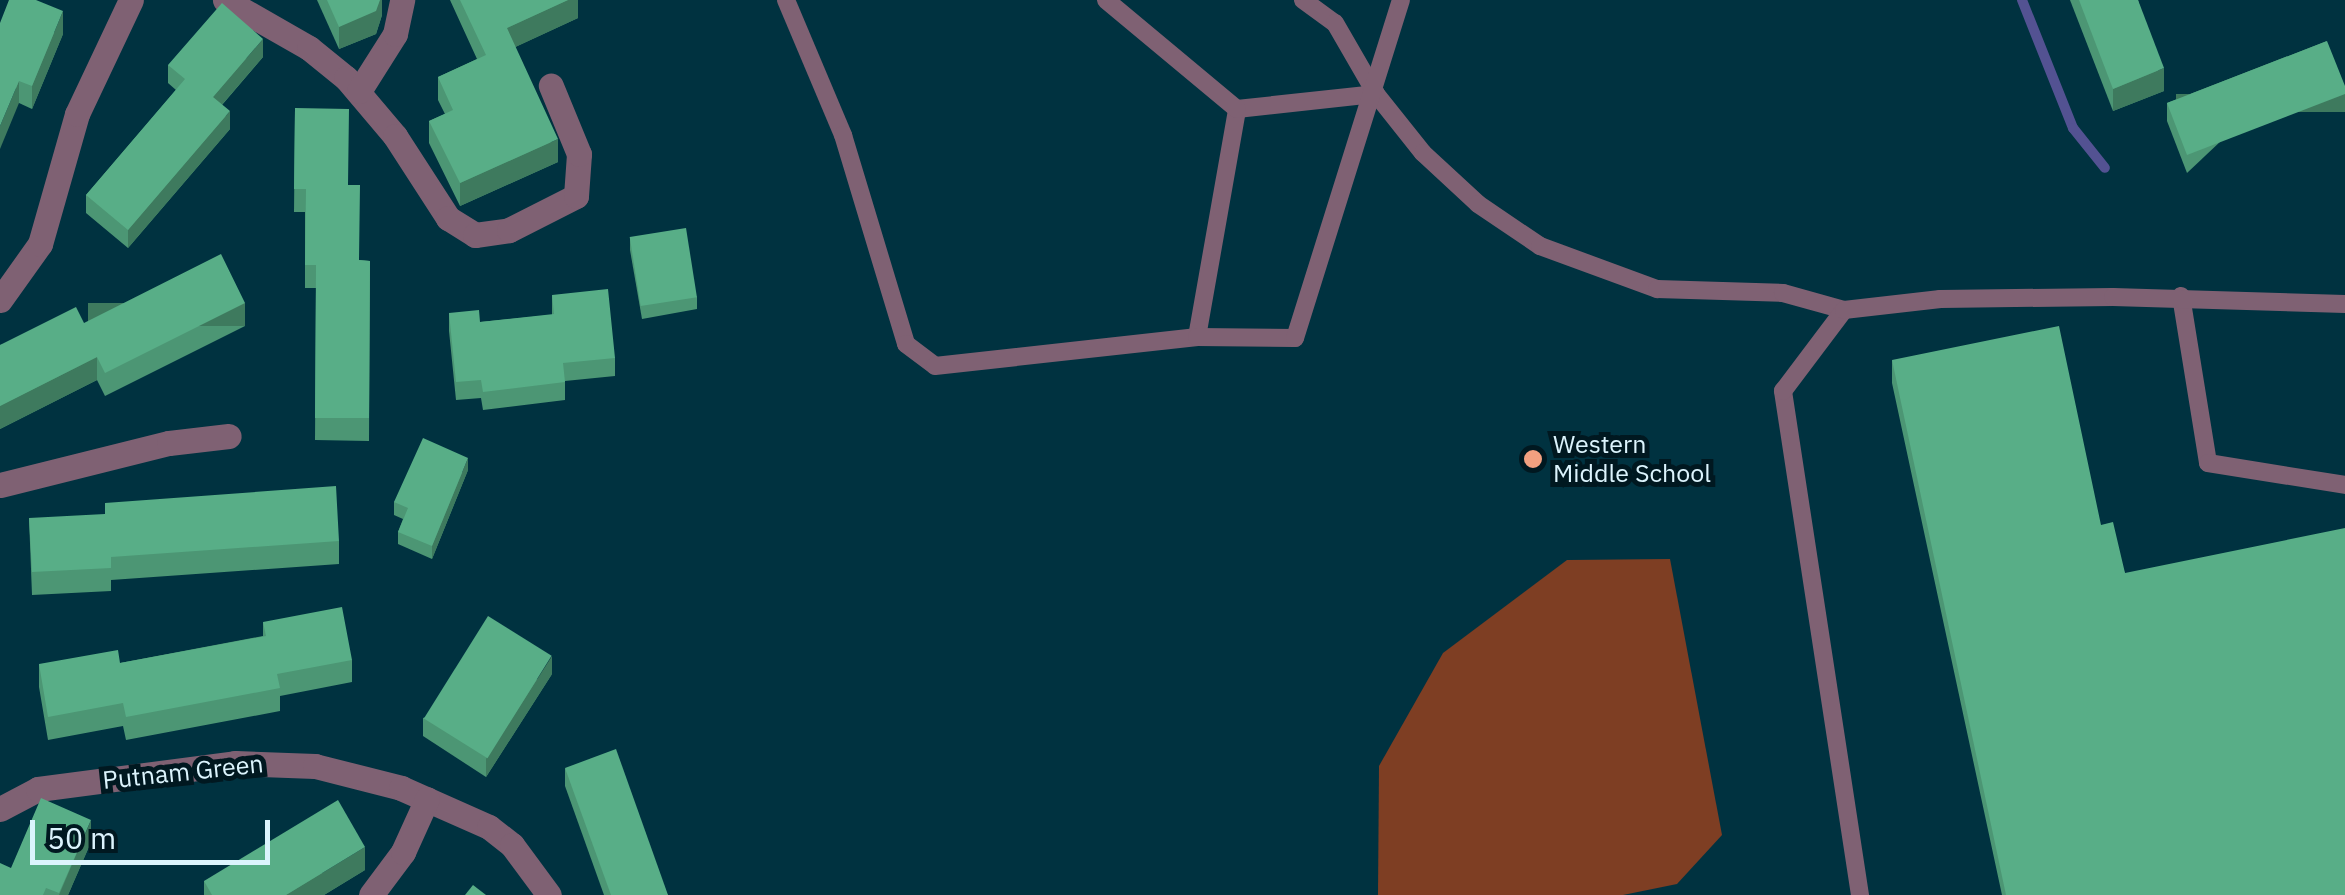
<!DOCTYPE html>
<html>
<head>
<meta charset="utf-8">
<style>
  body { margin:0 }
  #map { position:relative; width:2345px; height:895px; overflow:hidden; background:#003240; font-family:"IBM Plex Sans",sans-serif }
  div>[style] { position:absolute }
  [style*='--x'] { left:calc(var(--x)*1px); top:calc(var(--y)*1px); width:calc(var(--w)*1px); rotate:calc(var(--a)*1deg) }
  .green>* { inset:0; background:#7e3e23 }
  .stream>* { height:10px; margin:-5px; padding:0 5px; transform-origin:5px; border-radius:5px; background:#535292 }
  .service>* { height:18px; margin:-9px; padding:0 9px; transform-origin:9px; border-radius:9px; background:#7f6173 }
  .minor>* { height:25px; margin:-12.5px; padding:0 12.5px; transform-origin:12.5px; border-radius:12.5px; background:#7f6173 }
  .wall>* { inset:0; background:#4c9674 }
  .shaded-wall>* { inset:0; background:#3e7a5e; transform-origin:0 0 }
  .building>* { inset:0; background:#58ae87; transform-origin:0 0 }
  .dots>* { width:28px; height:28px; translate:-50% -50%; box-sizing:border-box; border:5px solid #001820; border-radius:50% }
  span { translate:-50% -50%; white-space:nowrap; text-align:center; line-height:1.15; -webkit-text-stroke:10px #001820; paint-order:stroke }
  .poi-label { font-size:25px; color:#dcf4fd }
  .left { translate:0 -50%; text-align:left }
  .street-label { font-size:25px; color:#dcf4fd }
  .scale { position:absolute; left:30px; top:820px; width:240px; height:45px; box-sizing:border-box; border:5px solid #dcf4fd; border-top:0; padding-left:12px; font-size:30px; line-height:35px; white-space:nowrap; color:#dcf4fd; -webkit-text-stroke:8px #001820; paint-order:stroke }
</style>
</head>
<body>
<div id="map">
  <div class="green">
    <i style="clip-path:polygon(1670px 559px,1722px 835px,1677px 884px,1623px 895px,1378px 895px,1379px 766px,1443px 653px,1567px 560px)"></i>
  </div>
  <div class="stream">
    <i style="--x:2022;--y:0;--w:138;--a:68.3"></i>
    <i style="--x:2073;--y:128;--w:51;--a:51.3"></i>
  </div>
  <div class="service">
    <i style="--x:786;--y:0;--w:147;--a:67.1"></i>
    <i style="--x:843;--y:135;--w:218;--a:73.2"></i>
    <i style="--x:906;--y:344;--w:36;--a:37"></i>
    <i style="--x:935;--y:366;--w:264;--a:-6.3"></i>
    <i style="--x:1197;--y:337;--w:231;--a:-80"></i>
    <i style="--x:1237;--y:109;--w:140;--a:-6.2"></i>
    <i style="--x:1106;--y:0;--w:170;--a:39.8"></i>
    <i style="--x:1303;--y:0;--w:39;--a:36"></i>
    <i style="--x:1335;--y:23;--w:82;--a:60"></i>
    <i style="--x:1376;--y:94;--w:75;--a:51.5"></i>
    <i style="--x:1423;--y:153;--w:75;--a:42.8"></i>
    <i style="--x:1478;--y:204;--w:75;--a:34.1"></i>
    <i style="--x:1540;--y:246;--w:125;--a:20.2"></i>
    <i style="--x:1657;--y:289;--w:126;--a:1.8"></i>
    <i style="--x:1783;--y:293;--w:63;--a:15.6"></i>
    <i style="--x:2181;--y:296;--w:169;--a:80.8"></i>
    <i style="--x:2208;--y:463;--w:139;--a:9.1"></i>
    <i style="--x:1197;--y:337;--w:98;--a:0.6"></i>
    <i style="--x:1295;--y:338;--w:354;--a:-72.6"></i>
    <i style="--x:1860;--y:895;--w:510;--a:-98.69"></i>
    <i style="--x:1783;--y:391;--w:101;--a:-53"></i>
    <i style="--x:1844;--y:310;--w:97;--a:-6.5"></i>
    <i style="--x:1940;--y:299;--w:173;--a:-0.7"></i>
    <i style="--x:2113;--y:297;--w:232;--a:1.7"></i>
  </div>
  <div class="minor">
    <i style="--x:225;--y:0;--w:97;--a:29.7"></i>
    <i style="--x:309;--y:48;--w:48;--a:39"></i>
    <i style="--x:346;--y:78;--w:76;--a:49.8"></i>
    <i style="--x:395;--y:136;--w:98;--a:57.1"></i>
    <i style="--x:448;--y:218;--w:32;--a:32"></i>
    <i style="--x:475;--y:235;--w:34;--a:-8"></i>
    <i style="--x:509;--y:230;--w:75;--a:-26.9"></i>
    <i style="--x:576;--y:196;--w:42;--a:-85.9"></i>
    <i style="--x:579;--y:154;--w:74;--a:-112.4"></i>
    <i style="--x:359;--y:91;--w:67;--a:-57.7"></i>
    <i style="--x:395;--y:34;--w:35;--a:-78"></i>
    <i style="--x:0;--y:300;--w:69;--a:-54.5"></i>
    <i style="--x:40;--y:244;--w:135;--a:-74.1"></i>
    <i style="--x:77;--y:114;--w:126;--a:-64.7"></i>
    <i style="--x:0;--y:485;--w:174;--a:-14"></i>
    <i style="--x:169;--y:443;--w:60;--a:-6.7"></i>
    <i style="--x:0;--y:809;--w:43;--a:-27.8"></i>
    <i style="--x:38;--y:789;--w:199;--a:-7.5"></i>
    <i style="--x:235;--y:763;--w:80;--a:2.1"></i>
    <i style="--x:315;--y:766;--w:89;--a:14.3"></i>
    <i style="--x:401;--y:788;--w:96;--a:23.9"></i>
    <i style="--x:489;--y:827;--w:29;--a:38"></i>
    <i style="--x:512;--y:845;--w:62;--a:53.5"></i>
    <i style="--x:371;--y:895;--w:54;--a:-53.3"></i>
    <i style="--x:403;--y:852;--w:58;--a:-65.6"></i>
  </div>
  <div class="wall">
    <i style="clip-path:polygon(317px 0,382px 0,382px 15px,376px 34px,339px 49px)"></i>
    <i style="clip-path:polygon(450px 0,578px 0,578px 18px,515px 47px,558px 162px,460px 206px,429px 143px,429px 121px,445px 114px,438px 100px,438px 77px,477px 59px)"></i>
    <i style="clip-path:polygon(2070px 0,2138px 0,2164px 91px,2113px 111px)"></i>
    <i style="clip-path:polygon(0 23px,63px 34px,32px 109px,19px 103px)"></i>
    <i style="clip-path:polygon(2327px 41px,2187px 173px,2167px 121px,2167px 103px)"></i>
    <i style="clip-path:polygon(263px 57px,222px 105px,230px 129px,128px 248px,86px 213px,86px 195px,176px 90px,168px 83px,168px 65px)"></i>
    <i style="clip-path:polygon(295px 108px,348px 185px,359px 260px,370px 261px,369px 441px,315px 440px,316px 288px,305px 288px,305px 212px,294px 212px)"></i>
    <i style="clip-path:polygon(630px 238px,697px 297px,697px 309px,642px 319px,630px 250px)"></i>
    <i style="clip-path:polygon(552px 295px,615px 358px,615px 376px,565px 381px,565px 400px,483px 410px,481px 398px,456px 400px,449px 331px,449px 313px,480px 322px,552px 315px)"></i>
    <i style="clip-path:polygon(84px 323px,245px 326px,105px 396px,97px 380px,0 429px,0 345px)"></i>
    <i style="clip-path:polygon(1892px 360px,2101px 525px,2125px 573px,2345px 895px,2002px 895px,1892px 383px)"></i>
    <i style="clip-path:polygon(468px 470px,432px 559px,398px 544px,398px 532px,403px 519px,394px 515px,394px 502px)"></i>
    <i style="clip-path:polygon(29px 518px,339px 541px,339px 564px,111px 580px,111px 591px,32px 595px)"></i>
    <i style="clip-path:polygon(263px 622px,352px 660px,352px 682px,280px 696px,280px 711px,126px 740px,123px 726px,48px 740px,39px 687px,39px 664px,120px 663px,263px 636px)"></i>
    <i style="clip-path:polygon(552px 674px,486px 777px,423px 736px,423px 718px)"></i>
    <i style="clip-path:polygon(565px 768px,668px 895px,604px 895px,565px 786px)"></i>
    <i style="clip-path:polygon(91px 842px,68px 895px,0 895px,11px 868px)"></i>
    <i style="clip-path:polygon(365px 870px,324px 895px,204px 895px,204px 881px)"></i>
  </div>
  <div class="shaded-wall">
    <i style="clip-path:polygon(380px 0,382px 0,382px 15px,376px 34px,339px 49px,339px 27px)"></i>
    <i style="clip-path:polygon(568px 0,578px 0,578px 18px,507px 51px,507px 28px)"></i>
    <i style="clip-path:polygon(63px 11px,63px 34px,32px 109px,32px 86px)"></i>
    <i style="clip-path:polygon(263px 39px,263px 57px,213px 115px,213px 97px)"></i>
    <i style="clip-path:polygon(2164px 68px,2164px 91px,2113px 111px,2113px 89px)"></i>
    <i style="clip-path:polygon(19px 81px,19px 103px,0 149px,0 126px)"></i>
    <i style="left:2345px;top:94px;width:18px;height:169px;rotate:90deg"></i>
    <i style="clip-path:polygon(230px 111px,230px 129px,128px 248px,128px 230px)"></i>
    <i style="clip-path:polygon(558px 139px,558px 162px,460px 206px,460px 183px)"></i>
    <i style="left:245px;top:303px;width:23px;height:157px;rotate:90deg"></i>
    <i style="clip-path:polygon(97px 357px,97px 380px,0 429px,0 406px)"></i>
    <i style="clip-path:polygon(468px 458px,468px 470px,432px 559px,432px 546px)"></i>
    <i style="clip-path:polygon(552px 656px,552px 674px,486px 777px,486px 759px)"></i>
    <i style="clip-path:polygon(91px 820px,91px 842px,68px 895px,59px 895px)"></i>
    <i style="clip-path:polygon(365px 847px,365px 870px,324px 895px,286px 895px)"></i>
  </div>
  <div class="building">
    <i style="clip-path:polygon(9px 0,36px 0,63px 11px,32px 86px,19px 81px,0 126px,0 23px)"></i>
    <i style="clip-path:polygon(327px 0,380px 0,376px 11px,339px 27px)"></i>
    <i style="clip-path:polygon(460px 0,568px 0,507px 28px,558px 139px,460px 183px,429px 121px,453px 110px,438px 77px,486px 55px)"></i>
    <i style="clip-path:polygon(2079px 0,2138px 0,2164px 68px,2113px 89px)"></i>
    <i style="clip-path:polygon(222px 3px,263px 39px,213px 97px,230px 111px,128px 230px,86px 195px,185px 79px,168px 65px)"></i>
    <i style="clip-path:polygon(2327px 41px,2345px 86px,2345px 94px,2187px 155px,2167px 103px)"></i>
    <i style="clip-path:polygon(295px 108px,349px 109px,348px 185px,360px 185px,359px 260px,370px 261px,369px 418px,315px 418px,316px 265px,305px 265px,306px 189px,294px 189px)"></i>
    <i style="left:686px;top:228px;width:70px;height:57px;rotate:81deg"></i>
    <i style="clip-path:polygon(221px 254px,245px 303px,105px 373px,97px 357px,0 406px,0 345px,76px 307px,84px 323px)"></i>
    <i style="clip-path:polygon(608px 289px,615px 358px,563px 363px,565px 382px,483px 392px,481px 380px,456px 382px,449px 313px,479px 310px,480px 322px,554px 314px,552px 295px)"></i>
    <i style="clip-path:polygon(2059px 326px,2101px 525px,2113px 522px,2125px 573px,2345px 528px,2345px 895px,2006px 895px,1892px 360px)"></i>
    <i style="clip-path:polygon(423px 438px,468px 458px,432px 546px,398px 532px,408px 508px,394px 502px)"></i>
    <i style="clip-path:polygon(336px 486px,339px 541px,111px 557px,111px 568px,32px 572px,29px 518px,105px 514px,105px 503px)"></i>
    <i style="clip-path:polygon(342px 607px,352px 660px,277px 674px,280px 688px,126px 717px,123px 703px,48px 717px,39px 664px,118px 650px,120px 663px,266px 636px,263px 622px)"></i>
    <i style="left:488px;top:616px;width:75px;height:121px;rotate:32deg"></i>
    <i style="clip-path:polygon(616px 749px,668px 895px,611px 895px,565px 768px)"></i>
    <i style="clip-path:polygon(41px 798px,91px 820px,59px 893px,46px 888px,43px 895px,0 895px,0 863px,11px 868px)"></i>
    <i style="clip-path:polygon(338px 800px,365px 847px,286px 895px,212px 895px,204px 881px)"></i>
    <i style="clip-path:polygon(473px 885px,486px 895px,465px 895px)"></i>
  </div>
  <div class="dots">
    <i style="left:1533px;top:459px;background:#f2a080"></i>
  </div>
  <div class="poi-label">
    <span class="left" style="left:1553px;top:459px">Western<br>Middle School</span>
  </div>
  <div class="street-label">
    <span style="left:183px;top:772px;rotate:-6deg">Putnam Green</span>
  </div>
  <div class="scale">50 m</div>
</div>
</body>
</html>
